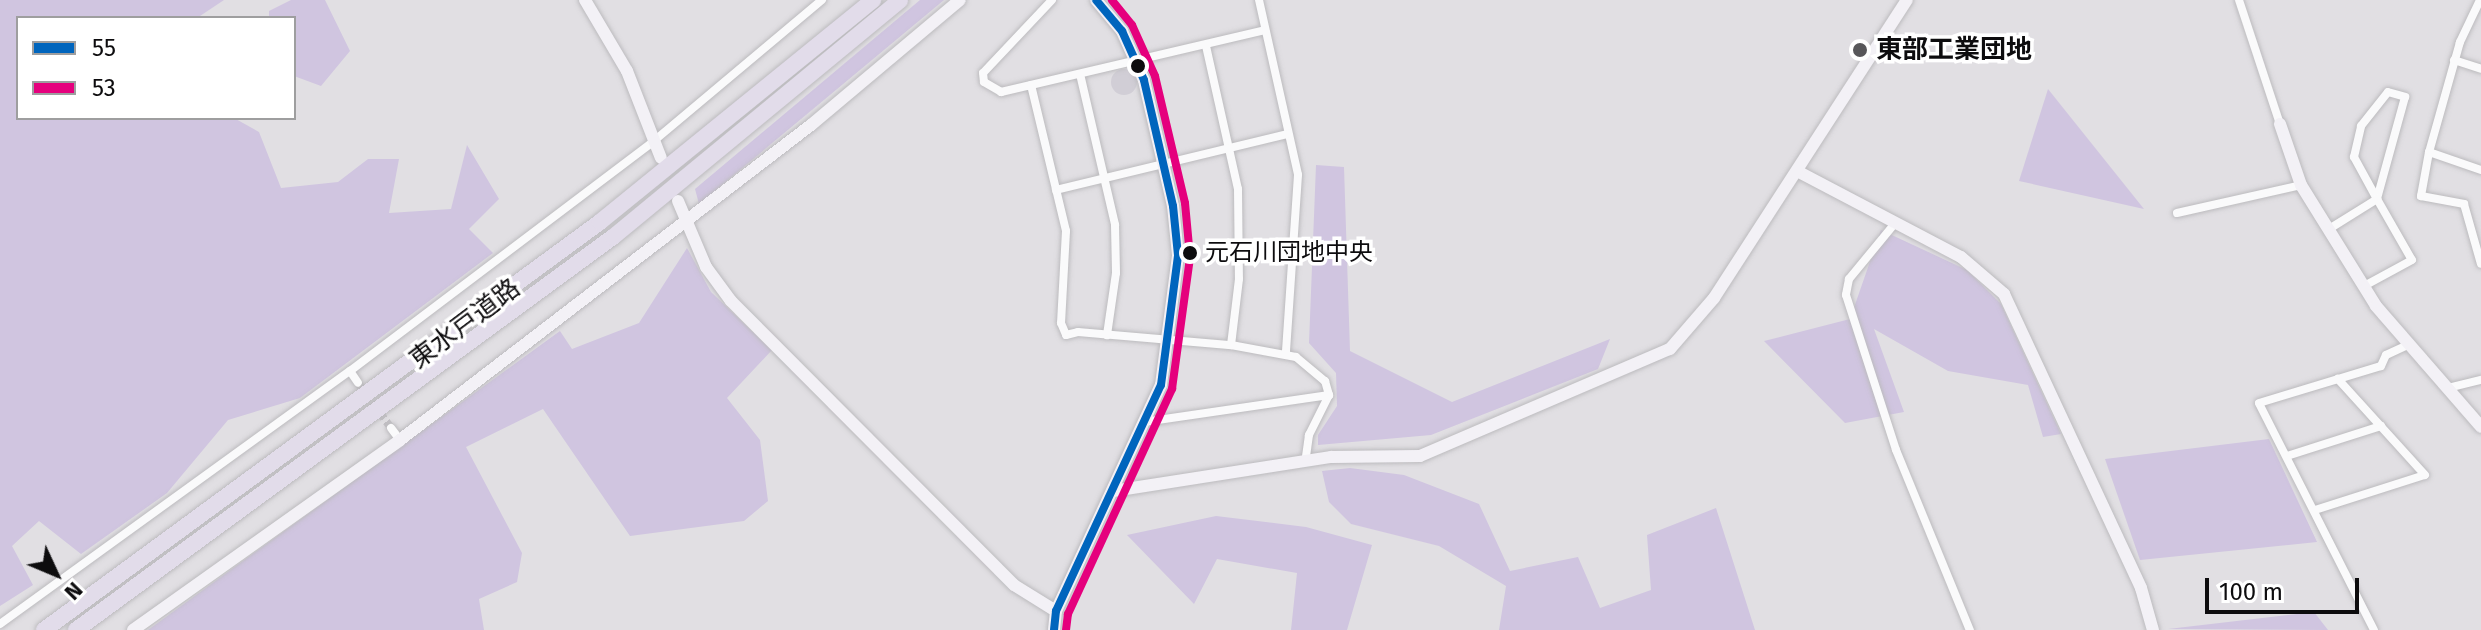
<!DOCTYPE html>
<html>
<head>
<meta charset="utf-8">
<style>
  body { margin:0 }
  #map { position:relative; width:2481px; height:630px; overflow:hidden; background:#e1dfe3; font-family:"Fira Sans","Noto Sans JP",sans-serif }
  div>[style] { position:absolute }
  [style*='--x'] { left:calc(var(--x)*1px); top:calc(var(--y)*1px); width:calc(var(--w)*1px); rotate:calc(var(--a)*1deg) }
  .built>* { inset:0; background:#d1ced6 }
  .round { border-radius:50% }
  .green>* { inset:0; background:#d0c5e0 }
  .street-tunnel>* { height:8px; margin-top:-4px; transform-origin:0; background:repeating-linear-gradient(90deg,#c1bfc3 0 8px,transparent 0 12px) }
  .roads { filter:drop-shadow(0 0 2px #bcbbbe) drop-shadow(0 0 2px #bcbbbe) }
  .street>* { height:8px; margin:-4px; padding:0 4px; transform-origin:4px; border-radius:4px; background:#fafafb }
  .secondary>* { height:12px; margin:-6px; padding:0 6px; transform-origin:6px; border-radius:6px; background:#f3f1f6 }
  .highway>* { height:16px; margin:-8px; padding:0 8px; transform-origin:8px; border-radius:8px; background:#e2dcea }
  .bus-1>* { height:8px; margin:-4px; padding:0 4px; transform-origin:4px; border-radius:4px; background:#0065bd }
  .bus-2>* { height:8px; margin:-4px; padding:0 4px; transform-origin:4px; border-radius:4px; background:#e5007d }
  .dots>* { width:22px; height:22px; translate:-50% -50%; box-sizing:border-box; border:4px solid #fff; border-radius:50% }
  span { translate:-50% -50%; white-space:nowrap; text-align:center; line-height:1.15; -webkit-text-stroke:7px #fff; paint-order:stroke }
  .bus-label { font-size:24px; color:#0d0c0e }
  .left { translate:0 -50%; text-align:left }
  .poi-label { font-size:26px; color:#0d0c0e; font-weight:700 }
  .street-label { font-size:26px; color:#0d0c0e }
  .legend { position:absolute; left:16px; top:16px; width:280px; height:104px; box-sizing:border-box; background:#fff; border:2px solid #9e9e9f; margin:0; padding:10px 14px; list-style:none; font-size:24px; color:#0d0c0e }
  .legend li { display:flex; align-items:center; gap:16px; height:40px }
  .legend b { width:40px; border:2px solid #9e9e9f }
  .north { position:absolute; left:16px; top:534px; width:80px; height:80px; -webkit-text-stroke:6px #fff; paint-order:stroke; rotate:134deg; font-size:22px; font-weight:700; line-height:32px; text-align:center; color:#0d0c0e }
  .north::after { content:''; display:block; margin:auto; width:28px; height:36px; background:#0d0c0e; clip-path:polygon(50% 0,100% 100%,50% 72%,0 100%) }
  .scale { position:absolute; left:2205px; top:578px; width:154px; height:36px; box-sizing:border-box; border:4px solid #0d0c0e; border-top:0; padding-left:10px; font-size:24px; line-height:28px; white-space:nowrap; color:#0d0c0e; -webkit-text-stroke:6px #fff; paint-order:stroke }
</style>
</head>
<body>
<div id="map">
  <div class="built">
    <i class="round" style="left:1111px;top:69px;width:26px;height:26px"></i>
  </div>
  <div class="green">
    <i style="clip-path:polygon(0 0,224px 0,197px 18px,18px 18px,18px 118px,234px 118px,259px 132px,281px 188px,338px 182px,368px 159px,399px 159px,389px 213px,451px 209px,467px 145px,499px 199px,469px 229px,493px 253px,300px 398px,228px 420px,167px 493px,81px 554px,39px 521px,12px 546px,33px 585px,0 606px)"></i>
    <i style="clip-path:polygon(291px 0,325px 0,350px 51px,321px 86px,294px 76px,294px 18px,269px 18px,269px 11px)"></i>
    <i style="clip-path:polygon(920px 0,944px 0,699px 204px,695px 189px)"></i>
    <i style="clip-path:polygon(2048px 89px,2144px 209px,2019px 181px)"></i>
    <i style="clip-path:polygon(1316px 165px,1344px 167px,1350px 351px,1452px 402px,1610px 339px,1598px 369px,1431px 435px,1318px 445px,1318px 435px,1337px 406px,1336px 373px,1309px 343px)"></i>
    <i style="clip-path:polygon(1881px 230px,1967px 270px,2001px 304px,2061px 434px,2043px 437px,2028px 385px,1948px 371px,1874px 329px,1904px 412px,1845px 423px,1764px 341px,1850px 319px)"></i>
    <i style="clip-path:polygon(687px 248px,711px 292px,772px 350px,727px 398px,760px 440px,768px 501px,744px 521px,630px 536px,543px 409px,466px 447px,522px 553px,517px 582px,479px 599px,484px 630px,148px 630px,560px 331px,572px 349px,639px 323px)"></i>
    <i style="clip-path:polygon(2269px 439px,2317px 542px,2140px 560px,2105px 459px)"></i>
    <i style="clip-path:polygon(1350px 468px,1404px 475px,1479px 504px,1510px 571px,1578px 557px,1600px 608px,1651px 590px,1647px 535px,1716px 508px,1755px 630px,1499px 630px,1506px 586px,1439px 546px,1351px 524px,1329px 502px,1322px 471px)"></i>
    <i style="clip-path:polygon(1216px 516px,1306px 527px,1372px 545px,1347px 630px,1291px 630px,1297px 573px,1217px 559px,1194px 604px,1127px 535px)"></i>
    <i style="clip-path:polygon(2314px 612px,2328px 630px,2168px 629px)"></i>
  </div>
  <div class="street-tunnel">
    <i style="--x:358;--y:383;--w:56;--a:53.7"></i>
  </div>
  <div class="roads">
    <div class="street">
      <i style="--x:1052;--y:0;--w:100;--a:133.4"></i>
      <i style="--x:983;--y:73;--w:9;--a:84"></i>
      <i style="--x:984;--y:82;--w:20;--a:30"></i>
      <i style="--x:1001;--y:92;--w:271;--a:-13.2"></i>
      <i style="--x:1259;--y:0;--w:179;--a:77.4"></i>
      <i style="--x:1298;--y:175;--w:178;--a:93.9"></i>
      <i style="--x:2239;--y:0;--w:131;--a:71.7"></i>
      <i style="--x:2480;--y:0;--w:47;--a:115.5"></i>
      <i style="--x:2460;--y:42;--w:114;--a:105.7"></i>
      <i style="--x:2429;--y:152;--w:55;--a:19.1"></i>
      <i style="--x:1206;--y:46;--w:147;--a:77.4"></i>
      <i style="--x:1238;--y:189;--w:90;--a:89.4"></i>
      <i style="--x:1239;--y:279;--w:66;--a:96.9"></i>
      <i style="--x:2454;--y:60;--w:28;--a:18"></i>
      <i style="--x:1080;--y:74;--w:155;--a:76.9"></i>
      <i style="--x:1115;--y:225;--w:48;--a:88.8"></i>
      <i style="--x:1116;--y:273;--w:63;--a:98.3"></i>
      <i style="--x:1031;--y:85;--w:150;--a:76.5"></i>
      <i style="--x:1066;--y:231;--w:92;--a:93.1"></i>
      <i style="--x:1061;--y:323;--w:13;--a:67"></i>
      <i style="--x:1066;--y:335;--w:12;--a:-14"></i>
      <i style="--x:1078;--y:332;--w:154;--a:4.9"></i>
      <i style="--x:1231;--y:345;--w:66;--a:10.5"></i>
      <i style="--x:1296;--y:357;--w:38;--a:40"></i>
      <i style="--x:1325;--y:381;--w:15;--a:74"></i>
      <i style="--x:1329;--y:395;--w:45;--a:116.6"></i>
      <i style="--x:1309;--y:435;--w:27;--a:98"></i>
      <i style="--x:2388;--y:92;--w:18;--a:16"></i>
      <i style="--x:2405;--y:97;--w:106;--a:105.4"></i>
      <i style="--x:2377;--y:199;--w:48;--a:-118.7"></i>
      <i style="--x:2354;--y:157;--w:32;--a:-77"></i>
      <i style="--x:2361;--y:126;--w:43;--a:-51.5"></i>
      <i style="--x:2429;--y:152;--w:45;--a:100.3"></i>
      <i style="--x:2421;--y:196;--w:44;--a:10.5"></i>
      <i style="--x:2464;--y:204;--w:62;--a:74.2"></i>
      <i style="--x:1056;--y:190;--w:239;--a:-13.6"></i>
      <i style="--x:2177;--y:213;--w:127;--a:-12.7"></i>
      <i style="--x:1896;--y:222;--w:74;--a:129.5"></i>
      <i style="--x:1849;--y:279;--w:16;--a:101"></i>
      <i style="--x:1846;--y:295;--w:163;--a:72.1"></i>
      <i style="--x:1896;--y:450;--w:195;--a:67.7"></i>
      <i style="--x:2329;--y:229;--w:57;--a:-32"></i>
      <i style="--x:2377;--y:199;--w:70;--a:60.2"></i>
      <i style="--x:2412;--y:260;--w:55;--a:151.6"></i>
      <i style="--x:350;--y:371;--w:14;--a:56"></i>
      <i style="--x:2448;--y:388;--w:34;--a:-14"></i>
      <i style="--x:1144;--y:422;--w:187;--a:-8.3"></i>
      <i style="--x:391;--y:428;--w:15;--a:53"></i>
      <i style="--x:2287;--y:456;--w:99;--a:-17.7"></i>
      <i style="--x:2315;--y:510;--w:115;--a:-17.7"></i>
      <i style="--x:2425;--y:475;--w:130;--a:-132.2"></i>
      <i style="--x:0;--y:624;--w:432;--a:-35.9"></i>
      <i style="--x:350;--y:371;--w:383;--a:-37.1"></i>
      <i style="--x:655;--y:140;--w:218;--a:-40"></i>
      <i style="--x:2374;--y:630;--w:254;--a:-116.9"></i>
      <i style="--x:2259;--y:403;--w:127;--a:-16.9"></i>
      <i style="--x:2381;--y:366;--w:12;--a:-66"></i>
      <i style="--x:2386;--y:355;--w:23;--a:-25"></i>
    </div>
    <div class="secondary">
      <i style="--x:585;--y:0;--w:82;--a:59.4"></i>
      <i style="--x:627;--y:71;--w:93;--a:68.7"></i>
      <i style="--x:2280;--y:124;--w:65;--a:71"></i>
      <i style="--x:2301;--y:185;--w:142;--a:58.2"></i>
      <i style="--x:2376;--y:306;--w:160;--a:49"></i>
      <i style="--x:1797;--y:171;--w:185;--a:27.7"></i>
      <i style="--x:1961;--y:257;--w:57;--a:40.7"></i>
      <i style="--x:2004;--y:294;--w:324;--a:65"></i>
      <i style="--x:2141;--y:588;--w:44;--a:74.1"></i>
      <i style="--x:678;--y:201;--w:72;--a:67"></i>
      <i style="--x:706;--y:267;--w:42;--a:53.7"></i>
      <i style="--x:731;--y:301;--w:401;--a:45.1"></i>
      <i style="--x:1014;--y:585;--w:49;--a:31.8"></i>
      <i style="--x:1113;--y:491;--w:221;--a:-8.9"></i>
      <i style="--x:1331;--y:457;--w:89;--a:-0.6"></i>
      <i style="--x:1420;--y:456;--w:272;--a:-23.2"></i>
      <i style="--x:1670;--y:349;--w:67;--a:-49.2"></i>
      <i style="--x:1714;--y:298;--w:355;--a:-57.1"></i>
      <i style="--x:133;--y:630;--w:328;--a:-35.4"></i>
      <i style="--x:400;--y:440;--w:518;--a:-37.47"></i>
      <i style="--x:811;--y:125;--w:194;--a:-40"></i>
      <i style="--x:1054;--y:630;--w:19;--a:-84"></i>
      <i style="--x:1056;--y:611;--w:249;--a:-65.1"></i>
      <i style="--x:1161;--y:385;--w:131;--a:-82.5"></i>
      <i style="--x:1178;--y:255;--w:49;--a:-95.8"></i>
      <i style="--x:1173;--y:206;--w:129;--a:-103"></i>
      <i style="--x:1144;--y:80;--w:54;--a:-114.2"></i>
      <i style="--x:1122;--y:31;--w:40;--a:-130"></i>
    </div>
    <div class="highway">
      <i style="--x:44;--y:630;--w:690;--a:-36.27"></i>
      <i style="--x:600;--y:222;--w:352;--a:-39.1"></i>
      <i style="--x:76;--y:630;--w:665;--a:-36.2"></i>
      <i style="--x:613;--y:237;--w:372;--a:-39.5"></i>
    </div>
  </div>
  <div class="bus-1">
    <i style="--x:1054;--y:630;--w:19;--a:-84"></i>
    <i style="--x:1056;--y:611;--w:249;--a:-65.1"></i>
    <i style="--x:1161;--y:385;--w:131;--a:-82.5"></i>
    <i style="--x:1178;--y:255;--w:49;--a:-95.8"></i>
    <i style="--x:1173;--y:206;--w:129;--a:-103"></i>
    <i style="--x:1144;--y:80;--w:54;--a:-114.2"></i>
    <i style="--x:1122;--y:31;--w:40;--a:-130"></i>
  </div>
  <div class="bus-2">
    <i style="--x:1066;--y:630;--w:16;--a:-83"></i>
    <i style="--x:1068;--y:614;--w:248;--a:-65.2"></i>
    <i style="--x:1172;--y:389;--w:133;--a:-82.2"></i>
    <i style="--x:1190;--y:257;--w:54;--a:-95.3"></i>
    <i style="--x:1185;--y:203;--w:130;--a:-103.3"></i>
    <i style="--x:1155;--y:76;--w:56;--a:-114.3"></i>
    <i style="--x:1132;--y:25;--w:32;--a:-129"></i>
  </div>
  <div class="dots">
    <i style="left:1860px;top:50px;background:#575659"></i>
    <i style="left:1138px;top:66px;background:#0d0c0e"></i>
    <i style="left:1190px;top:253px;background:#0d0c0e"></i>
  </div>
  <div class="bus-label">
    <span class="left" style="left:1205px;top:253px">元石川団地中央</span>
  </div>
  <div class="poi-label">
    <span class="left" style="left:1876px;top:50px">東部工業団地</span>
  </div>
  <div class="street-label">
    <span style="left:465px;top:324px;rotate:-37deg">東水戸道路</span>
  </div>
  <ul class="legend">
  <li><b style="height:10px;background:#0065bd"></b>55</li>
  <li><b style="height:10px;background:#e5007d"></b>53</li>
  </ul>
  <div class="north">N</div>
  <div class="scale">100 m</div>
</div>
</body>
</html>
